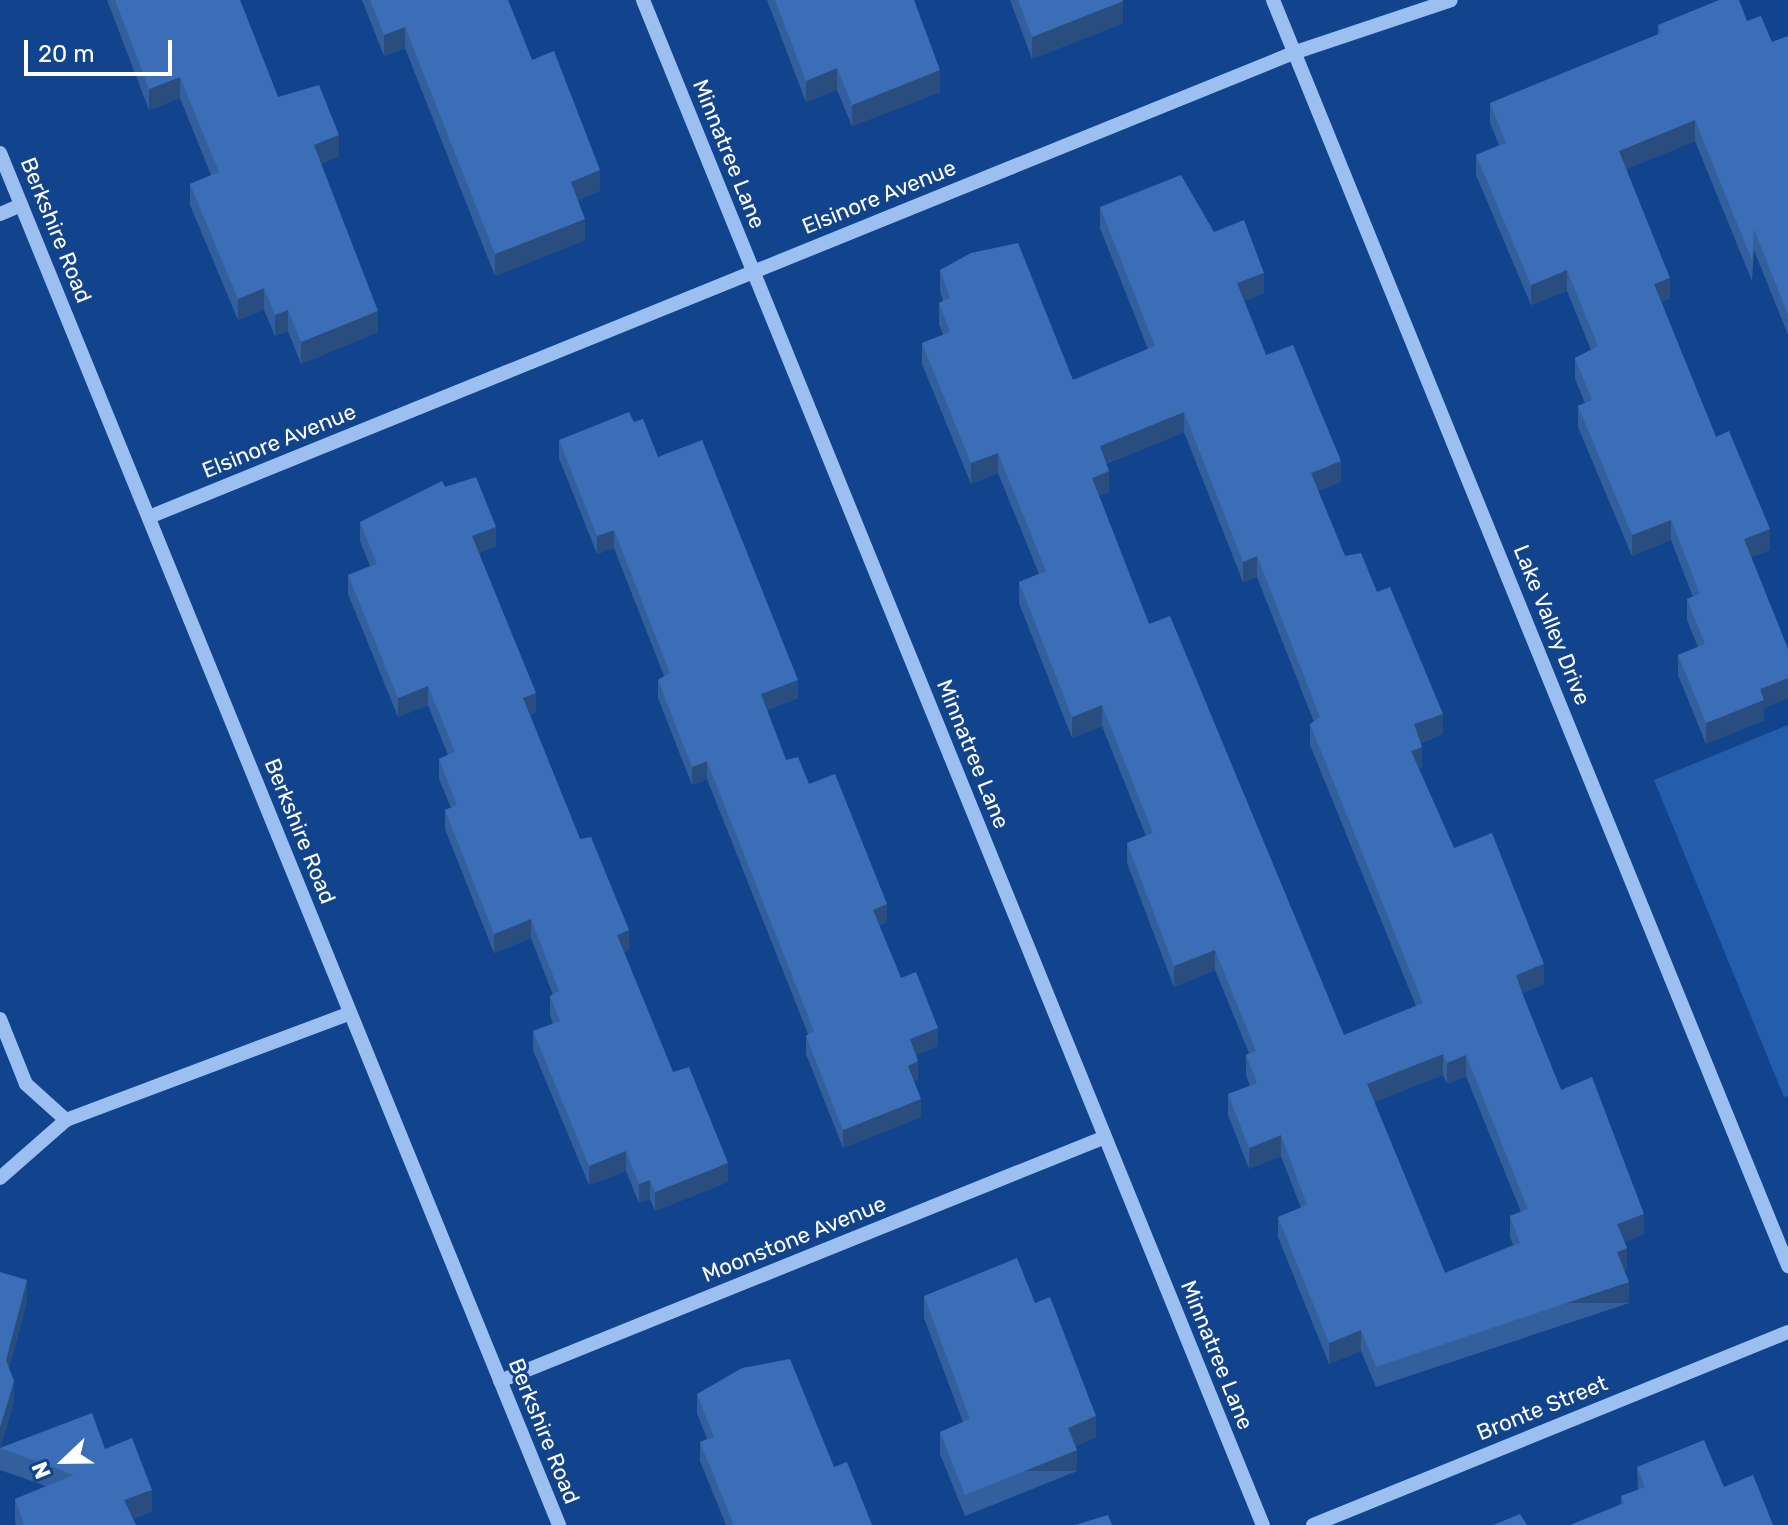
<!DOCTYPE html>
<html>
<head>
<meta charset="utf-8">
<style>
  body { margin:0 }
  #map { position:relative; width:1788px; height:1525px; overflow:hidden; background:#12448d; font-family:Rubik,sans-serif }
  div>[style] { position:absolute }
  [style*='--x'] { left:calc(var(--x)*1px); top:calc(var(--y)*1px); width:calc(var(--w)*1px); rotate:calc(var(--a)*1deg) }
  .green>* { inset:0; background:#245dac }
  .minor>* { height:14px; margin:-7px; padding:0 7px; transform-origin:7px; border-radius:7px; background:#9bbff1 }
  .wall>* { inset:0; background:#335f9d }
  .shaded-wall>* { inset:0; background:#294d7f; transform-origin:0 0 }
  .building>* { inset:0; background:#3b6eb6 }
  span { translate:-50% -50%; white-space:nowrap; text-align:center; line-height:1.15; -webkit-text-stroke:6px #12448d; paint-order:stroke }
  .street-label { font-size:22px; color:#fff }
  .north { position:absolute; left:24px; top:1421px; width:80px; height:80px; -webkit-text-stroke:6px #12448d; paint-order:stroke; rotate:248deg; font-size:22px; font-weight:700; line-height:32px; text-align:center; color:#fff }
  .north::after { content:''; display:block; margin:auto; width:28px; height:36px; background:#fff; clip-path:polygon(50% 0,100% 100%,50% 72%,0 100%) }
  .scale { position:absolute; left:24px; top:40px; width:148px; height:36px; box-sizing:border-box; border:4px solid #fff; border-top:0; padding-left:10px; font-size:24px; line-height:28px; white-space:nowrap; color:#fff; -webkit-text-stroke:6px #12448d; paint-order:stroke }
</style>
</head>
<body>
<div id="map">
  <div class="green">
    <i style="clip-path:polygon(1788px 725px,1788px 1096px,1784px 1097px,1654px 780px)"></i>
  </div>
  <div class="minor">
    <i style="--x:643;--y:0;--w:1646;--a:67.88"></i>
    <i style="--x:1273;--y:0;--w:1367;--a:67.86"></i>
    <i style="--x:0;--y:153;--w:1482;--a:67.83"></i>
    <i style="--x:0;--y:214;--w:23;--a:-23"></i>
    <i style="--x:149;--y:517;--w:1238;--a:-22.07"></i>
    <i style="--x:1296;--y:52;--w:163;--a:-18.5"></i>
    <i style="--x:0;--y:1019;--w:70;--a:68.2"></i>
    <i style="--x:26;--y:1084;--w:54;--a:42"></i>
    <i style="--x:66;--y:1120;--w:303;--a:-20.6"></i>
    <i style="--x:0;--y:1178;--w:88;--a:-41.3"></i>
    <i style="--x:500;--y:1381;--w:652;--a:-21.96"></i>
    <i style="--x:1313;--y:1525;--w:513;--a:-22.11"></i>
  </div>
  <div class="wall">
    <i style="clip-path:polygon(107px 0,240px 0,278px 97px,339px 156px,321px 164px,378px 332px,301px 364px,288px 331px,275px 336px,264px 310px,238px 320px,190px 205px,190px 184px,211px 175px,180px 98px,149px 110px)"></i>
    <i style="clip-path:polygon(362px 0,508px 0,532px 60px,600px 191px,578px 200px,585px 240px,495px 276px,405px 48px,384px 56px)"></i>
    <i style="clip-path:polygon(767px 0,914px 0,940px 92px,852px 126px,837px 90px,806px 102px)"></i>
    <i style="clip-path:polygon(1010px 0,1123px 0,1123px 23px,1032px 59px)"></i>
    <i style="clip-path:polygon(1747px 21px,1772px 42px,1788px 36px,1788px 335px,1754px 250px,1752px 281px,1695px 141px,1626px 169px,1670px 298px,1661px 302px,1716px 437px,1770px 550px,1751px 557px,1788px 649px,1788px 698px,1764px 708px,1764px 720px,1706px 744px,1678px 675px,1678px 655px,1698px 647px,1687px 620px,1687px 599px,1693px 597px,1671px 540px,1632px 556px,1578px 427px,1578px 406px,1585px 403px,1575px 379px,1575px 358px,1591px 350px,1567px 291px,1531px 305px,1476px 175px,1476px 155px,1499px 145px,1490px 123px,1490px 103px,1658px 35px,1658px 25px)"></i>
    <i style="clip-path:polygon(evenodd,1100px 207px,1214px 232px,1264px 293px,1244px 301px,1266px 355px,1341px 482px,1318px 491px,1345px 556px,1377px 592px,1443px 734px,1421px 743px,1422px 767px,1419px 769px,1454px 848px,1544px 984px,1522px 993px,1561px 1090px,1644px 1234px,1624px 1242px,1627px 1269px,1624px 1270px,1629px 1303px,1376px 1387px,1361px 1351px,1329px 1364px,1278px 1237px,1278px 1217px,1301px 1208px,1281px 1156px,1249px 1169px,1228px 1115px,1228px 1094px,1250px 1086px,1246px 1075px,1246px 1055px,1249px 1053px,1215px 970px,1174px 987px,1127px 863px,1127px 843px,1146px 836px,1102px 726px,1072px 738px,1019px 603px,1019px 582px,1039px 574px,998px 473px,971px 484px,922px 364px,922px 343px,943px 335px,939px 324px,939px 303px,943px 301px,940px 291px,940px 270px,1073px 380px,1148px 349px,1100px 228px,1100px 207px,1184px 432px,1243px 582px,1257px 577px,1314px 722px,1310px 724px,1310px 745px,1416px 1006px,1344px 1035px,1149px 624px,1099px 496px,1109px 492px,1106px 464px,1184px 432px,1100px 207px,1443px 1075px,1447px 1084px,1466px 1076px,1521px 1212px,1510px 1216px,1510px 1237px,1513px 1245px,1445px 1273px,1374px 1102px,1443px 1075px)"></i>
    <i style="clip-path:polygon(634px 422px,658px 457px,798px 698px,767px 710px,786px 760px,809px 784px,887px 922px,879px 925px,901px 978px,938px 1046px,916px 1055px,918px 1079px,914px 1081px,921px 1117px,843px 1148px,806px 1054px,806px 1036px,808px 1034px,707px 779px,692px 785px,658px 698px,658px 680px,664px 676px,614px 548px,597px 554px,559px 458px,559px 440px)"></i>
    <i style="clip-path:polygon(360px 522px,496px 546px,479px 553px,536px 712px,530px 715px,580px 839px,629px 950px,624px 952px,673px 1072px,728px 1182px,655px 1211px,650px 1199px,639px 1203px,626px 1171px,589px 1185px,533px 1050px,533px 1031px,553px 1024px,550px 1015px,550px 996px,553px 995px,531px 938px,494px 953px,445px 829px,445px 810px,451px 808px,439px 779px,439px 759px,448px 755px,428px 705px,398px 717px,348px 594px,348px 575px,370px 566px,360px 541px)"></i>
    <i style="clip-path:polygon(0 1272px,27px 1301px,9px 1369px,14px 1402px,0 1448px,105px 1449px,152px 1511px,133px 1519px,136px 1525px,16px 1525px,15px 1521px,15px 1499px,46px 1486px,0 1470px)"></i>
    <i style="clip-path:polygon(924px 1296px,1096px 1437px,1075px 1446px,1077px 1471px,965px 1516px,940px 1454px,940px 1432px,963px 1422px,924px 1318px)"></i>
    <i style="clip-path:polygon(697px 1394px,834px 1467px,872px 1525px,726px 1525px,700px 1461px,700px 1442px,707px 1439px,697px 1413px)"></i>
    <i style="clip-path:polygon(1637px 1467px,1724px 1487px,1621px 1504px,1621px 1496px,1638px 1490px)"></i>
  </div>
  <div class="shaded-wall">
    <i style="clip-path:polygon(1123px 1px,1123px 23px,1032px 59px,1032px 37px)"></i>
    <i style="clip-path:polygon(405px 27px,405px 48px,384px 56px,384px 35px)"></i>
    <i style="clip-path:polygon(837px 68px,837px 90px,806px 102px,806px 81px)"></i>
    <i style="clip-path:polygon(940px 70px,940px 92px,852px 126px,852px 105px)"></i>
    <i style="clip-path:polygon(180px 77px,180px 98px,149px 110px,149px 89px)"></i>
    <i style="clip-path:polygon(1695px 120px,1695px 141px,1619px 172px,1619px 151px)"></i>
    <i style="clip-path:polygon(339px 135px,339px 156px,314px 167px,314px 145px)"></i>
    <i style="clip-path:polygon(600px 170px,600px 191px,571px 203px,571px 182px)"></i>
    <i style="clip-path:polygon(585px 219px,585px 240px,495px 276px,495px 254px)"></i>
    <i style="clip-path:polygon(1567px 270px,1567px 291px,1531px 305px,1531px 285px)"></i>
    <i style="clip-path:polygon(1264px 273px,1264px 293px,1237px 304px,1237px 283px)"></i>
    <i style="clip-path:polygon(1670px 278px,1670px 298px,1654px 305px,1654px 284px)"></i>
    <i style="clip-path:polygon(264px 288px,264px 310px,238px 320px,238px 299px)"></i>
    <i style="clip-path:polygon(288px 310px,288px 331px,275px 336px,275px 315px)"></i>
    <i style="clip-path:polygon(378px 311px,378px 332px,301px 364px,301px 342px)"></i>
    <i style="clip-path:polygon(1184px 412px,1184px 432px,1100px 466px,1100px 446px)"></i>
    <i style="clip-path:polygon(998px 453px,998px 473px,971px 484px,971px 463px)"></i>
    <i style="clip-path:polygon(1341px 461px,1341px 482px,1311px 494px,1311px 473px)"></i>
    <i style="clip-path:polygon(1109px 471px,1109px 492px,1092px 499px,1092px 478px)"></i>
    <i style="clip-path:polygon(1671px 520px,1671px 540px,1632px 556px,1632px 535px)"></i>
    <i style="clip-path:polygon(496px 527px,496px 546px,472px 556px,472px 536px)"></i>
    <i style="clip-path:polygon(1770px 529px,1770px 550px,1744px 560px,1744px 539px)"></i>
    <i style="clip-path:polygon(614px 530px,614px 548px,597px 554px,597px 536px)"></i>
    <i style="clip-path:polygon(1257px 556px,1257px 577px,1243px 582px,1243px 562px)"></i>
    <i style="clip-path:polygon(1788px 678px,1788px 698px,1764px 708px,1764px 720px,1706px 744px,1706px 723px,1760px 689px)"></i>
    <i style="clip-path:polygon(798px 680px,798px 698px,761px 712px,761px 694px)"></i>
    <i style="clip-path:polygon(428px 686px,428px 705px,398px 717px,398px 698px)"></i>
    <i style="clip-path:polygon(536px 693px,536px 712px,523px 717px,523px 698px)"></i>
    <i style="clip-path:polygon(1102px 705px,1102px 726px,1072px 738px,1072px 717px)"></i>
    <i style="clip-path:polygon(1443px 714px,1443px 734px,1414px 745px,1414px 724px)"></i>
    <i style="clip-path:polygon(1422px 747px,1422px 767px,1411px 772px,1411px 751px)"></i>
    <i style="clip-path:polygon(707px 761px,707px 779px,692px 785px,692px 767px)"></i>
    <i style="clip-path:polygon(887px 904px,887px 922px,873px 928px,873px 910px)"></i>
    <i style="clip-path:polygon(531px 919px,531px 938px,494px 953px,494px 934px)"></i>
    <i style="clip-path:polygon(629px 930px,629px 950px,617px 954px,617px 935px)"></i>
    <i style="clip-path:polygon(1215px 950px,1215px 970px,1174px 987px,1174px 966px)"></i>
    <i style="clip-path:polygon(1544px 964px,1544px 984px,1516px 996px,1516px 975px)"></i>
    <i style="clip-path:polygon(938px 1028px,938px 1046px,910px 1058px,910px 1039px)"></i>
    <i style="clip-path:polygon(1443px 1054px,1443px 1075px,1367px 1105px,1367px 1084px)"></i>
    <i style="clip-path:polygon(1466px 1055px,1466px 1076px,1447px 1084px,1447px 1063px)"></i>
    <i style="clip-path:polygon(918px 1061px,918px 1079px,908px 1084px,908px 1066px)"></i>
    <i style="clip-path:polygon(921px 1099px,921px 1117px,843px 1148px,843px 1130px)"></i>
    <i style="clip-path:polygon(1281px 1135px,1281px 1156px,1249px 1169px,1249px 1148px)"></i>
    <i style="clip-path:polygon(626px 1151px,626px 1171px,589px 1185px,589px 1166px)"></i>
    <i style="clip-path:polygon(728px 1163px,728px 1182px,655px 1211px,655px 1192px)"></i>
    <i style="clip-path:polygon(650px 1180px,650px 1199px,639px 1203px,639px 1184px)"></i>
    <i style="clip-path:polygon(1644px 1214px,1644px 1234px,1617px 1245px,1617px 1224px)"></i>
    <i style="clip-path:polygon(1627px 1248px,1627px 1269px,1617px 1273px,1617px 1252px)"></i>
    <i style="clip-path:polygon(27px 1280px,27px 1301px,6px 1381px,6px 1360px)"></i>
    <i style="left:1629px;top:1282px;width:21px;height:267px;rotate:90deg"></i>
    <i style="clip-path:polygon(1361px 1330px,1361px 1351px,1329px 1364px,1329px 1343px)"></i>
    <i style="clip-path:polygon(14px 1381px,14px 1402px,0 1448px,0 1427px)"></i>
    <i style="clip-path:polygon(1096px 1416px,1096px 1437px,1068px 1449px,1068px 1428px)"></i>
    <i style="left:1077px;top:1450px;width:21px;height:121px;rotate:90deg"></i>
    <i style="clip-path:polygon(152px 1490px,152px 1511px,124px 1522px,124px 1500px)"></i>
  </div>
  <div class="building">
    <i style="clip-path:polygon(115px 0,240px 0,278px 97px,319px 85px,339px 135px,314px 145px,378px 311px,301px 342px,288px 310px,275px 315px,264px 288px,238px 299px,190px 184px,219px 172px,180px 77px,149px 89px)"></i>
    <i style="clip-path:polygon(370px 0,508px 0,532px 60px,554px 51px,600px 170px,571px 182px,585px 219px,495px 254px,405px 27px,384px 35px)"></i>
    <i style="clip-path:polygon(775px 0,914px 0,940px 70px,852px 105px,837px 68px,806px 81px)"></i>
    <i style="clip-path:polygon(1018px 0,1123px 0,1123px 1px,1032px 37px)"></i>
    <i style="clip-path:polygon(1719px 0,1739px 0,1747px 21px,1761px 16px,1772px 42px,1788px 36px,1788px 315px,1754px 229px,1752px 260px,1695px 120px,1619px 151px,1670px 278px,1654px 284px,1716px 437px,1729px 431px,1770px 529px,1744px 539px,1788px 649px,1788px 678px,1760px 689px,1764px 700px,1706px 723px,1678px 655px,1705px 644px,1687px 599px,1700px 594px,1671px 520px,1632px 535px,1578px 406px,1592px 400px,1575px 358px,1598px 346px,1567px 270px,1531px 285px,1476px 155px,1506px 143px,1490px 103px,1661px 33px,1658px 25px)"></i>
    <i style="clip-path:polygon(evenodd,1181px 175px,1214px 232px,1244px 220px,1264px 273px,1237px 283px,1266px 355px,1293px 345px,1341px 461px,1311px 473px,1345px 556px,1361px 553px,1377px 592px,1390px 587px,1443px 714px,1414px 724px,1422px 747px,1411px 751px,1454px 848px,1492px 833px,1544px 964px,1516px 975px,1524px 998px,1561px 1090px,1592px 1077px,1644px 1214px,1617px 1224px,1627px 1248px,1617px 1252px,1629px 1282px,1376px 1367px,1361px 1330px,1329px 1343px,1278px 1217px,1307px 1205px,1281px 1135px,1249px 1148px,1228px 1094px,1257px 1083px,1246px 1055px,1256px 1051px,1215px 950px,1174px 966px,1127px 843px,1153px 833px,1102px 705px,1072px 717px,1019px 582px,1046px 571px,998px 453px,971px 463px,922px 343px,950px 332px,939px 303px,950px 298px,940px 270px,971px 253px,1018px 243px,1073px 380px,1155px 346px,1100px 207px,1181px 175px,1184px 412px,1243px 562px,1257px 556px,1320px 717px,1310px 724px,1423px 1003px,1344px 1035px,1170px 616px,1149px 624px,1092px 478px,1109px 471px,1100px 446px,1184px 412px,1181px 175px,1443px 1054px,1447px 1063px,1466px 1055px,1528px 1209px,1510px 1216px,1520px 1243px,1445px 1273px,1367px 1084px,1443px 1054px)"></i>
    <i style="clip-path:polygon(629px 412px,634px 422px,643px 419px,658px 457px,702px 440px,798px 680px,761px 694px,786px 760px,798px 757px,809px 784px,835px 774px,887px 904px,873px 910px,901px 978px,916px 972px,938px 1028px,910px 1039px,918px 1061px,908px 1066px,921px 1099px,843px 1130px,806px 1036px,814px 1031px,707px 761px,692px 767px,658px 680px,670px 673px,614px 530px,597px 536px,559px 440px)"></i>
    <i style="clip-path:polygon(476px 477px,496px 527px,472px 536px,536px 693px,523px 698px,580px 839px,591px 837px,629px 930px,617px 935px,673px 1072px,689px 1067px,728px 1163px,655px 1192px,650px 1180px,639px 1184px,626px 1151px,589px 1166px,533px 1031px,560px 1021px,550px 996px,559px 991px,531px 919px,494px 934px,445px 810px,457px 805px,439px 759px,455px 752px,428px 686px,398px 698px,348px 575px,377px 564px,360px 522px,442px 481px,445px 487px)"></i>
    <i style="clip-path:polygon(1017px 1258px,1035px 1303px,1050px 1297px,1096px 1416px,1068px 1428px,1077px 1450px,965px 1495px,940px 1432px,970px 1419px,924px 1296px)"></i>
    <i style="clip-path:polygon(0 1272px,27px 1280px,6px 1360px,14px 1381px,0 1427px)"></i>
    <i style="clip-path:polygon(790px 1359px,834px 1467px,847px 1462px,872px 1525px,734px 1525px,700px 1442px,714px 1437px,697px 1394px,742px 1368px)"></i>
    <i style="clip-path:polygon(92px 1413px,105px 1449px,132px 1438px,152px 1490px,124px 1500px,136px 1525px,24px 1525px,15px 1499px,74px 1475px,0 1448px)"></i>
    <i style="clip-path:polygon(1704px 1440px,1724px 1487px,1753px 1475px,1773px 1525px,1570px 1525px,1624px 1503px,1621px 1496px,1645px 1487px,1637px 1467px)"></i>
    <i style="clip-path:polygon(1520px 1514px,1527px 1525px,1493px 1525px)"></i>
    <i style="clip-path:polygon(1108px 1515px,1112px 1525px,1075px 1525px)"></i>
  </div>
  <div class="street-label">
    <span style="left:729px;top:154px;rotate:68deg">Minnatree Lane</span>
    <span style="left:879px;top:197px;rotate:-22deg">Elsinore Avenue</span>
    <span style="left:56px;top:230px;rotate:68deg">Berkshire Road</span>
    <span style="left:279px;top:441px;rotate:-22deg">Elsinore Avenue</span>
    <span style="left:1552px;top:625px;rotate:68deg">Lake Valley Drive</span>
    <span style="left:973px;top:754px;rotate:68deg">Minnatree Lane</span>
    <span style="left:300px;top:831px;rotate:68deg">Berkshire Road</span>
    <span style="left:794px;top:1239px;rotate:-22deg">Moonstone Avenue</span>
    <span style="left:1217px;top:1355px;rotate:68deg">Minnatree Lane</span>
    <span style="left:1542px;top:1408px;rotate:-22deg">Bronte Street</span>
    <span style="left:544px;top:1431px;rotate:68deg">Berkshire Road</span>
  </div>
  <div class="north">N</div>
  <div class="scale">20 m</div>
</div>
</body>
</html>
